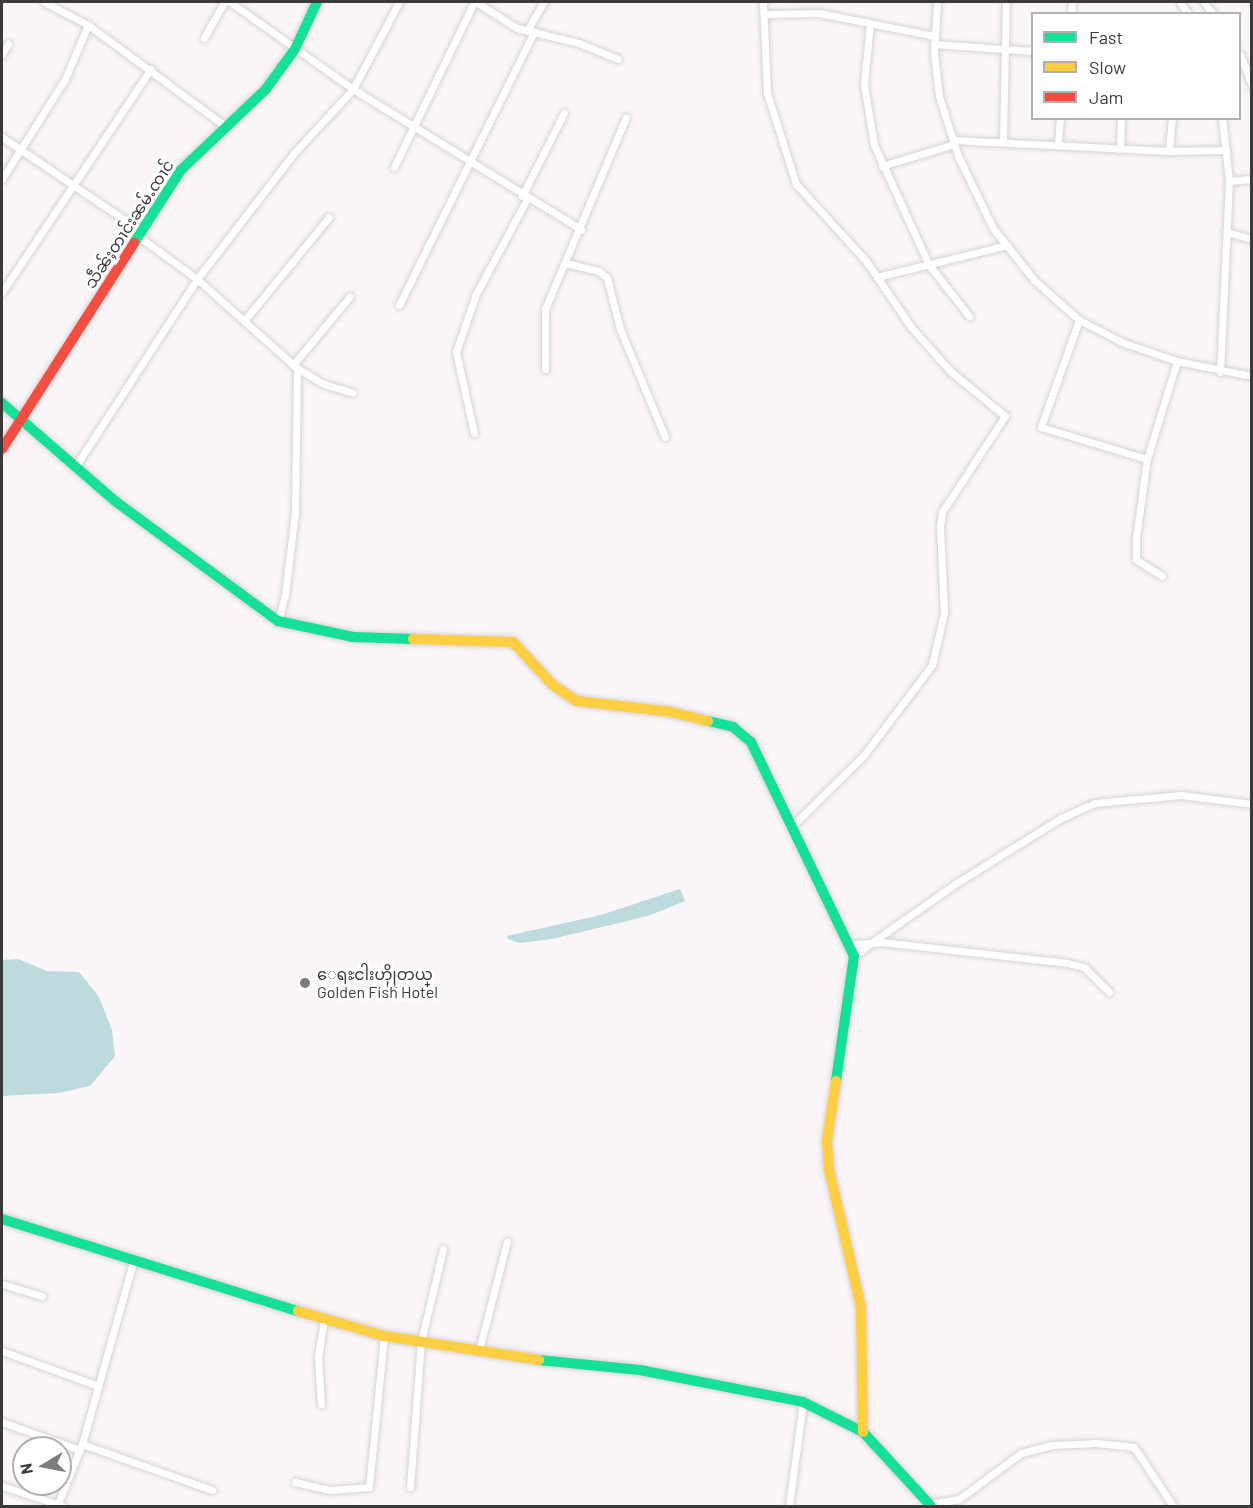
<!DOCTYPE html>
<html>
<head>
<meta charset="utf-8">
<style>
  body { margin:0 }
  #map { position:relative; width:1253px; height:1508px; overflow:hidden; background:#faf5f8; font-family:Barlow,"Noto Sans Myanmar",sans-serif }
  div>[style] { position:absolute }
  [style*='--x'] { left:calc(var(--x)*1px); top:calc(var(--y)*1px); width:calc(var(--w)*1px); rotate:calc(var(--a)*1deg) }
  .water>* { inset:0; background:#bddbdd }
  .roads { filter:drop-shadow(0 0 2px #d7d3d5) drop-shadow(0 0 2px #d7d3d5) }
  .street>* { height:7px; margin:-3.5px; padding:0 3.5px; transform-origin:3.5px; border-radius:3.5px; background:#fefefe }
  .fast>* { height:10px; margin:-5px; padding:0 5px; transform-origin:5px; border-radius:5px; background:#16e098 }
  .slow>* { height:10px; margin:-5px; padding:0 5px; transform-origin:5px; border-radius:5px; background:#ffcf43 }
  .jam>* { height:10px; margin:-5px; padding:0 5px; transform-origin:5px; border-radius:5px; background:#f24e42 }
  .dots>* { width:16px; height:16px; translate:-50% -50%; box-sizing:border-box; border:3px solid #fff; border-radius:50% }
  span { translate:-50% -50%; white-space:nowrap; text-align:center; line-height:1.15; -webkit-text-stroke:6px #fff; paint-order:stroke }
  .street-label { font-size:16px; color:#3c393b }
  .poi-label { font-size:16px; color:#3c393b }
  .left { translate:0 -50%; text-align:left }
  .frame { position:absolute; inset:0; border:3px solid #3c393b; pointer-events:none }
  .legend { position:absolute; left:1031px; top:12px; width:210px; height:108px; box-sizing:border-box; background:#fff; border:2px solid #b1b0b1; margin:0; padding:8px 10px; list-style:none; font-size:18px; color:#3c393b }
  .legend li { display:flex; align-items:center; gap:12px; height:30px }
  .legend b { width:30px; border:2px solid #b1b0b1 }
  .north { position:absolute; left:12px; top:1436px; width:60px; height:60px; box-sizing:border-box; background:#fff; border:2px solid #b1b0b1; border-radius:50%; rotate:260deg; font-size:16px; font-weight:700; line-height:24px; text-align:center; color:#3c393b }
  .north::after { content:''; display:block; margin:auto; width:21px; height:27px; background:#7e7b7d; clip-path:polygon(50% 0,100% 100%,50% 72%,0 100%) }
</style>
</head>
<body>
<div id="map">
  <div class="water">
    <i style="clip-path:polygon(680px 889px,685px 901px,648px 916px,552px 939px,520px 943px,508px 939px,507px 936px,601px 915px)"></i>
    <i style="clip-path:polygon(18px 959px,47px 971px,79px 972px,99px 997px,112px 1030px,115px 1056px,90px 1086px,59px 1093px,2px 1096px,2px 960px)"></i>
  </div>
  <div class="roads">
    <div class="street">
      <i style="--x:44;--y:2;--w:50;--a:27.6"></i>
      <i style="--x:88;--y:25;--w:170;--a:36.4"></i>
      <i style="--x:230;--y:2;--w:151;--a:35.3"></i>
      <i style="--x:353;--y:89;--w:268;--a:31.6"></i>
      <i style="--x:476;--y:2;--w:49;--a:32.4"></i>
      <i style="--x:517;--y:28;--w:64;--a:13.6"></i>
      <i style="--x:579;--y:43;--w:42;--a:22.3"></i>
      <i style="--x:763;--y:2;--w:91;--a:87.5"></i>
      <i style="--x:767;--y:93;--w:96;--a:72.3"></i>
      <i style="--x:796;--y:184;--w:104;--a:47.7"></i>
      <i style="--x:866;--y:261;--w:80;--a:55.7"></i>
      <i style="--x:911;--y:327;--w:59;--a:48.4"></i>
      <i style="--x:950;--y:371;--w:71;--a:39.3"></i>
      <i style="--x:1005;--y:416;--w:115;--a:123.3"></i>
      <i style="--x:942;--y:512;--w:15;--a:98"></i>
      <i style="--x:940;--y:527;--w:86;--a:87.3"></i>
      <i style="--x:944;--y:613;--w:53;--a:103"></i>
      <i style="--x:932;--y:665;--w:113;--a:127.1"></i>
      <i style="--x:864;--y:755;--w:100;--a:135.4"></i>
      <i style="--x:937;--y:2;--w:51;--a:93.4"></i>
      <i style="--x:934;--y:53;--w:43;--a:83.4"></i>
      <i style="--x:939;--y:96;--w:63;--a:72.4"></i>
      <i style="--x:958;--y:156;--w:80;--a:64.1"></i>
      <i style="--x:993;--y:228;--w:66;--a:51.7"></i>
      <i style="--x:1034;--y:280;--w:60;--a:41.6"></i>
      <i style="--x:1079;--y:320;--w:51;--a:27.1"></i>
      <i style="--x:1124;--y:343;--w:56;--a:18.8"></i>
      <i style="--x:1177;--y:361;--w:76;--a:11.3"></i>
      <i style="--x:1180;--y:2;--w:14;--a:56"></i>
      <i style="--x:1204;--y:2;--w:15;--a:53"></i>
      <i style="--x:766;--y:14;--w:53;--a:-1.1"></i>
      <i style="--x:819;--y:13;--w:117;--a:11.3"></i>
      <i style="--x:1071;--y:14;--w:12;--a:-85"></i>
      <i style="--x:870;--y:23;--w:62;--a:95.5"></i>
      <i style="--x:864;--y:85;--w:61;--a:80.5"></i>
      <i style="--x:874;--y:145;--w:132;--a:65.4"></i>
      <i style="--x:929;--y:265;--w:65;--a:51.9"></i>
      <i style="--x:527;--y:31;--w:34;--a:-60"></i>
      <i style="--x:204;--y:38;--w:41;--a:-60.9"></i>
      <i style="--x:934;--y:44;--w:98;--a:4.1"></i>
      <i style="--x:2;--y:54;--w:12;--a:-59"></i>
      <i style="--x:1240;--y:54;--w:34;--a:69"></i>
      <i style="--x:2;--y:137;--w:168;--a:34.1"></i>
      <i style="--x:953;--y:140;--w:216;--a:2.9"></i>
      <i style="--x:1169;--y:151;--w:57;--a:-1"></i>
      <i style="--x:1003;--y:141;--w:139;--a:-88.8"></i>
      <i style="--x:1058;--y:145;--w:27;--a:-86"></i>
      <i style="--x:1120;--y:149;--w:31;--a:-88"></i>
      <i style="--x:1169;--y:151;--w:33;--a:-85"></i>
      <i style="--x:882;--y:166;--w:75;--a:-17"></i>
      <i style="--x:394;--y:167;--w:183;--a:-64.1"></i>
      <i style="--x:2;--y:179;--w:118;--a:-57.8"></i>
      <i style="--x:65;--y:79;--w:59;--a:-66.9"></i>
      <i style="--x:1229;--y:181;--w:23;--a:-5"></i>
      <i style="--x:522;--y:196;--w:93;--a:-63.2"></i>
      <i style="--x:1227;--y:232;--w:26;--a:16"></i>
      <i style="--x:138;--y:236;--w:73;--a:36.1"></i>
      <i style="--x:197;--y:279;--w:134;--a:41.7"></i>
      <i style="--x:297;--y:368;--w:31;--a:31"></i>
      <i style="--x:324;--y:384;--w:30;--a:17"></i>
      <i style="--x:566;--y:263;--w:34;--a:14"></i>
      <i style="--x:599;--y:271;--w:11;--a:41"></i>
      <i style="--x:607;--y:278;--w:53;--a:75.7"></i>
      <i style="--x:620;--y:329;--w:117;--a:67.4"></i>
      <i style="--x:877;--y:277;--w:134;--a:-13.8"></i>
      <i style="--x:2;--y:292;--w:268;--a:-56.3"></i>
      <i style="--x:399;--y:305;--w:305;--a:-63.7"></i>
      <i style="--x:1079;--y:320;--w:114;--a:109.6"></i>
      <i style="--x:1041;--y:427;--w:111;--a:16.8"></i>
      <i style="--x:244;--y:321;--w:134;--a:-50.7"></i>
      <i style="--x:293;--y:365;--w:89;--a:-50.4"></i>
      <i style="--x:545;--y:369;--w:60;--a:-90"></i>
      <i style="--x:545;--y:309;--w:208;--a:-67.1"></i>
      <i style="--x:1220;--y:372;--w:191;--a:-87.3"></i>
      <i style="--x:1229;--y:181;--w:63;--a:-96.3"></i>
      <i style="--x:474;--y:433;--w:83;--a:-102.5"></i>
      <i style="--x:456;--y:352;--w:61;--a:-71"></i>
      <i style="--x:476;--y:294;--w:108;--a:-61.8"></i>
      <i style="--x:75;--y:467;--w:224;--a:-57"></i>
      <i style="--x:197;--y:279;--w:159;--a:-52.4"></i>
      <i style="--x:294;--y:153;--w:87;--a:-47.3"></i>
      <i style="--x:353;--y:89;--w:98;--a:-62.1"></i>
      <i style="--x:1162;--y:576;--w:31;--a:-148"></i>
      <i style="--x:1136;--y:560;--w:22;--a:-90"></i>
      <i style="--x:1136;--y:538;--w:80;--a:-82.1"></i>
      <i style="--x:1147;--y:459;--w:102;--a:-73"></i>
      <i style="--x:278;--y:621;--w:27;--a:-75"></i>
      <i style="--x:285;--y:595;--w:84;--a:-83.1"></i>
      <i style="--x:295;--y:512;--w:144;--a:-89.2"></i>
      <i style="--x:849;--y:945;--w:22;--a:-5"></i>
      <i style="--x:871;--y:943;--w:103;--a:-35.1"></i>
      <i style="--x:955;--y:884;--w:125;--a:-31.9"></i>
      <i style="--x:1061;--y:818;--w:37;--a:-24"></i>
      <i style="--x:1095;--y:803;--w:86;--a:-5.3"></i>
      <i style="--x:1181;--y:795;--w:72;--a:7.2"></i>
      <i style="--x:854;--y:956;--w:21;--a:-37"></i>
      <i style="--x:871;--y:943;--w:10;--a:-6"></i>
      <i style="--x:881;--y:942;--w:188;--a:6.4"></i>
      <i style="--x:1068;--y:963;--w:18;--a:16"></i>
      <i style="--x:1085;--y:968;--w:34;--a:45"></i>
      <i style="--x:2;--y:1284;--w:42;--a:16.7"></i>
      <i style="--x:479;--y:1350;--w:112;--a:-75.5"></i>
      <i style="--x:2;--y:1351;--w:102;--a:20"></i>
      <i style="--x:321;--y:1404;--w:47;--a:-93.7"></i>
      <i style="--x:318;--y:1357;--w:39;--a:-81"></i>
      <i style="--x:2;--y:1422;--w:80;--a:19.8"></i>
      <i style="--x:82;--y:1444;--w:138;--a:19.5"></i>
      <i style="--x:295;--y:1482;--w:36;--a:13"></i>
      <i style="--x:330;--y:1490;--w:39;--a:-4"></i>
      <i style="--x:369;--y:1487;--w:152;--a:-84.3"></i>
      <i style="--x:2;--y:1486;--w:64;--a:18.2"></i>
      <i style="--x:410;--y:1487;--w:145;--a:-85.7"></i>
      <i style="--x:421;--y:1342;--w:96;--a:-76.7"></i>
      <i style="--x:929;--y:1504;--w:30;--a:-9"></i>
      <i style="--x:959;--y:1499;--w:77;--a:-36.6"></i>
      <i style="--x:1021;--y:1453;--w:32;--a:-14"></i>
      <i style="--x:1052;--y:1445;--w:45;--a:-2.5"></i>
      <i style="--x:1097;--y:1443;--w:37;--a:6"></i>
      <i style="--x:1134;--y:1447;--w:71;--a:56.5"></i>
      <i style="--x:57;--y:1506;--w:67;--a:-68"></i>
      <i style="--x:82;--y:1444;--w:189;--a:-74.3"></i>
      <i style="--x:789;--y:1506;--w:105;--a:-82.3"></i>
    </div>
    <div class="fast">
      <i style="--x:134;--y:243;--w:87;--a:-57.2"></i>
      <i style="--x:181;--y:170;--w:117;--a:-43.6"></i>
      <i style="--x:266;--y:89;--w:49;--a:-54.1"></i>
      <i style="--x:295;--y:49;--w:52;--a:-64.9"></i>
      <i style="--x:2;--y:403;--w:150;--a:40.9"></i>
      <i style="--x:115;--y:501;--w:202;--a:36.4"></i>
      <i style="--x:278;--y:621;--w:77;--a:12"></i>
      <i style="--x:353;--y:637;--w:60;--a:1.9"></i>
      <i style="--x:708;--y:721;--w:26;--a:13"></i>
      <i style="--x:733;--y:727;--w:23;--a:40"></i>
      <i style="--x:751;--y:742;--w:237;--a:64.3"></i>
      <i style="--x:854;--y:956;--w:126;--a:98.2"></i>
      <i style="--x:2;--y:1219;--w:310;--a:17.3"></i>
      <i style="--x:539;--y:1360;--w:101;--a:5.7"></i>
      <i style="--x:640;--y:1370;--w:166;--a:11.1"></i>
      <i style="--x:803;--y:1402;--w:67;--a:26.6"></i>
      <i style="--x:863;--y:1432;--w:100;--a:47.4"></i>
    </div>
    <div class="slow">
      <i style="--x:413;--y:639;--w:100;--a:1.7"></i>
      <i style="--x:513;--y:642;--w:59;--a:47.1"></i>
      <i style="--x:553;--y:685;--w:29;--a:34"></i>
      <i style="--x:577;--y:701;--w:95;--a:6.7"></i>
      <i style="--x:671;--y:712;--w:38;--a:14"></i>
      <i style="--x:836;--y:1081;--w:61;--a:98.5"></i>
      <i style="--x:827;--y:1141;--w:28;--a:86"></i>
      <i style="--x:829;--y:1169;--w:142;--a:76.9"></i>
      <i style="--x:861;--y:1307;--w:125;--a:89.1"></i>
      <i style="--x:298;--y:1311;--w:90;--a:16.2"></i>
      <i style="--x:384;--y:1336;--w:157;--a:8.8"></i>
    </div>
    <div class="jam">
      <i style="--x:2;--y:449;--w:245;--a:-57.3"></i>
    </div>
  </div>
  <div class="dots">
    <i style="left:305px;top:983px;background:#7e7b7d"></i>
  </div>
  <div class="street-label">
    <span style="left:129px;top:224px;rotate:-57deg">သဵၼ်ႈတၢင်းၼမ်ႉၸၢင်</span>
  </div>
  <div class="poi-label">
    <span class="left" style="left:317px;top:983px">ေရႊငါးဟိုုတယ္<br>Golden Fish Hotel</span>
  </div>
  <div class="frame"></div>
  <ul class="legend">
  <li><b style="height:8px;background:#16e098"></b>Fast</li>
  <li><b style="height:8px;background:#ffcf43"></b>Slow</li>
  <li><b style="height:8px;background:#f24e42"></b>Jam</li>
  </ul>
  <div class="north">N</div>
</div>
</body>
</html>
